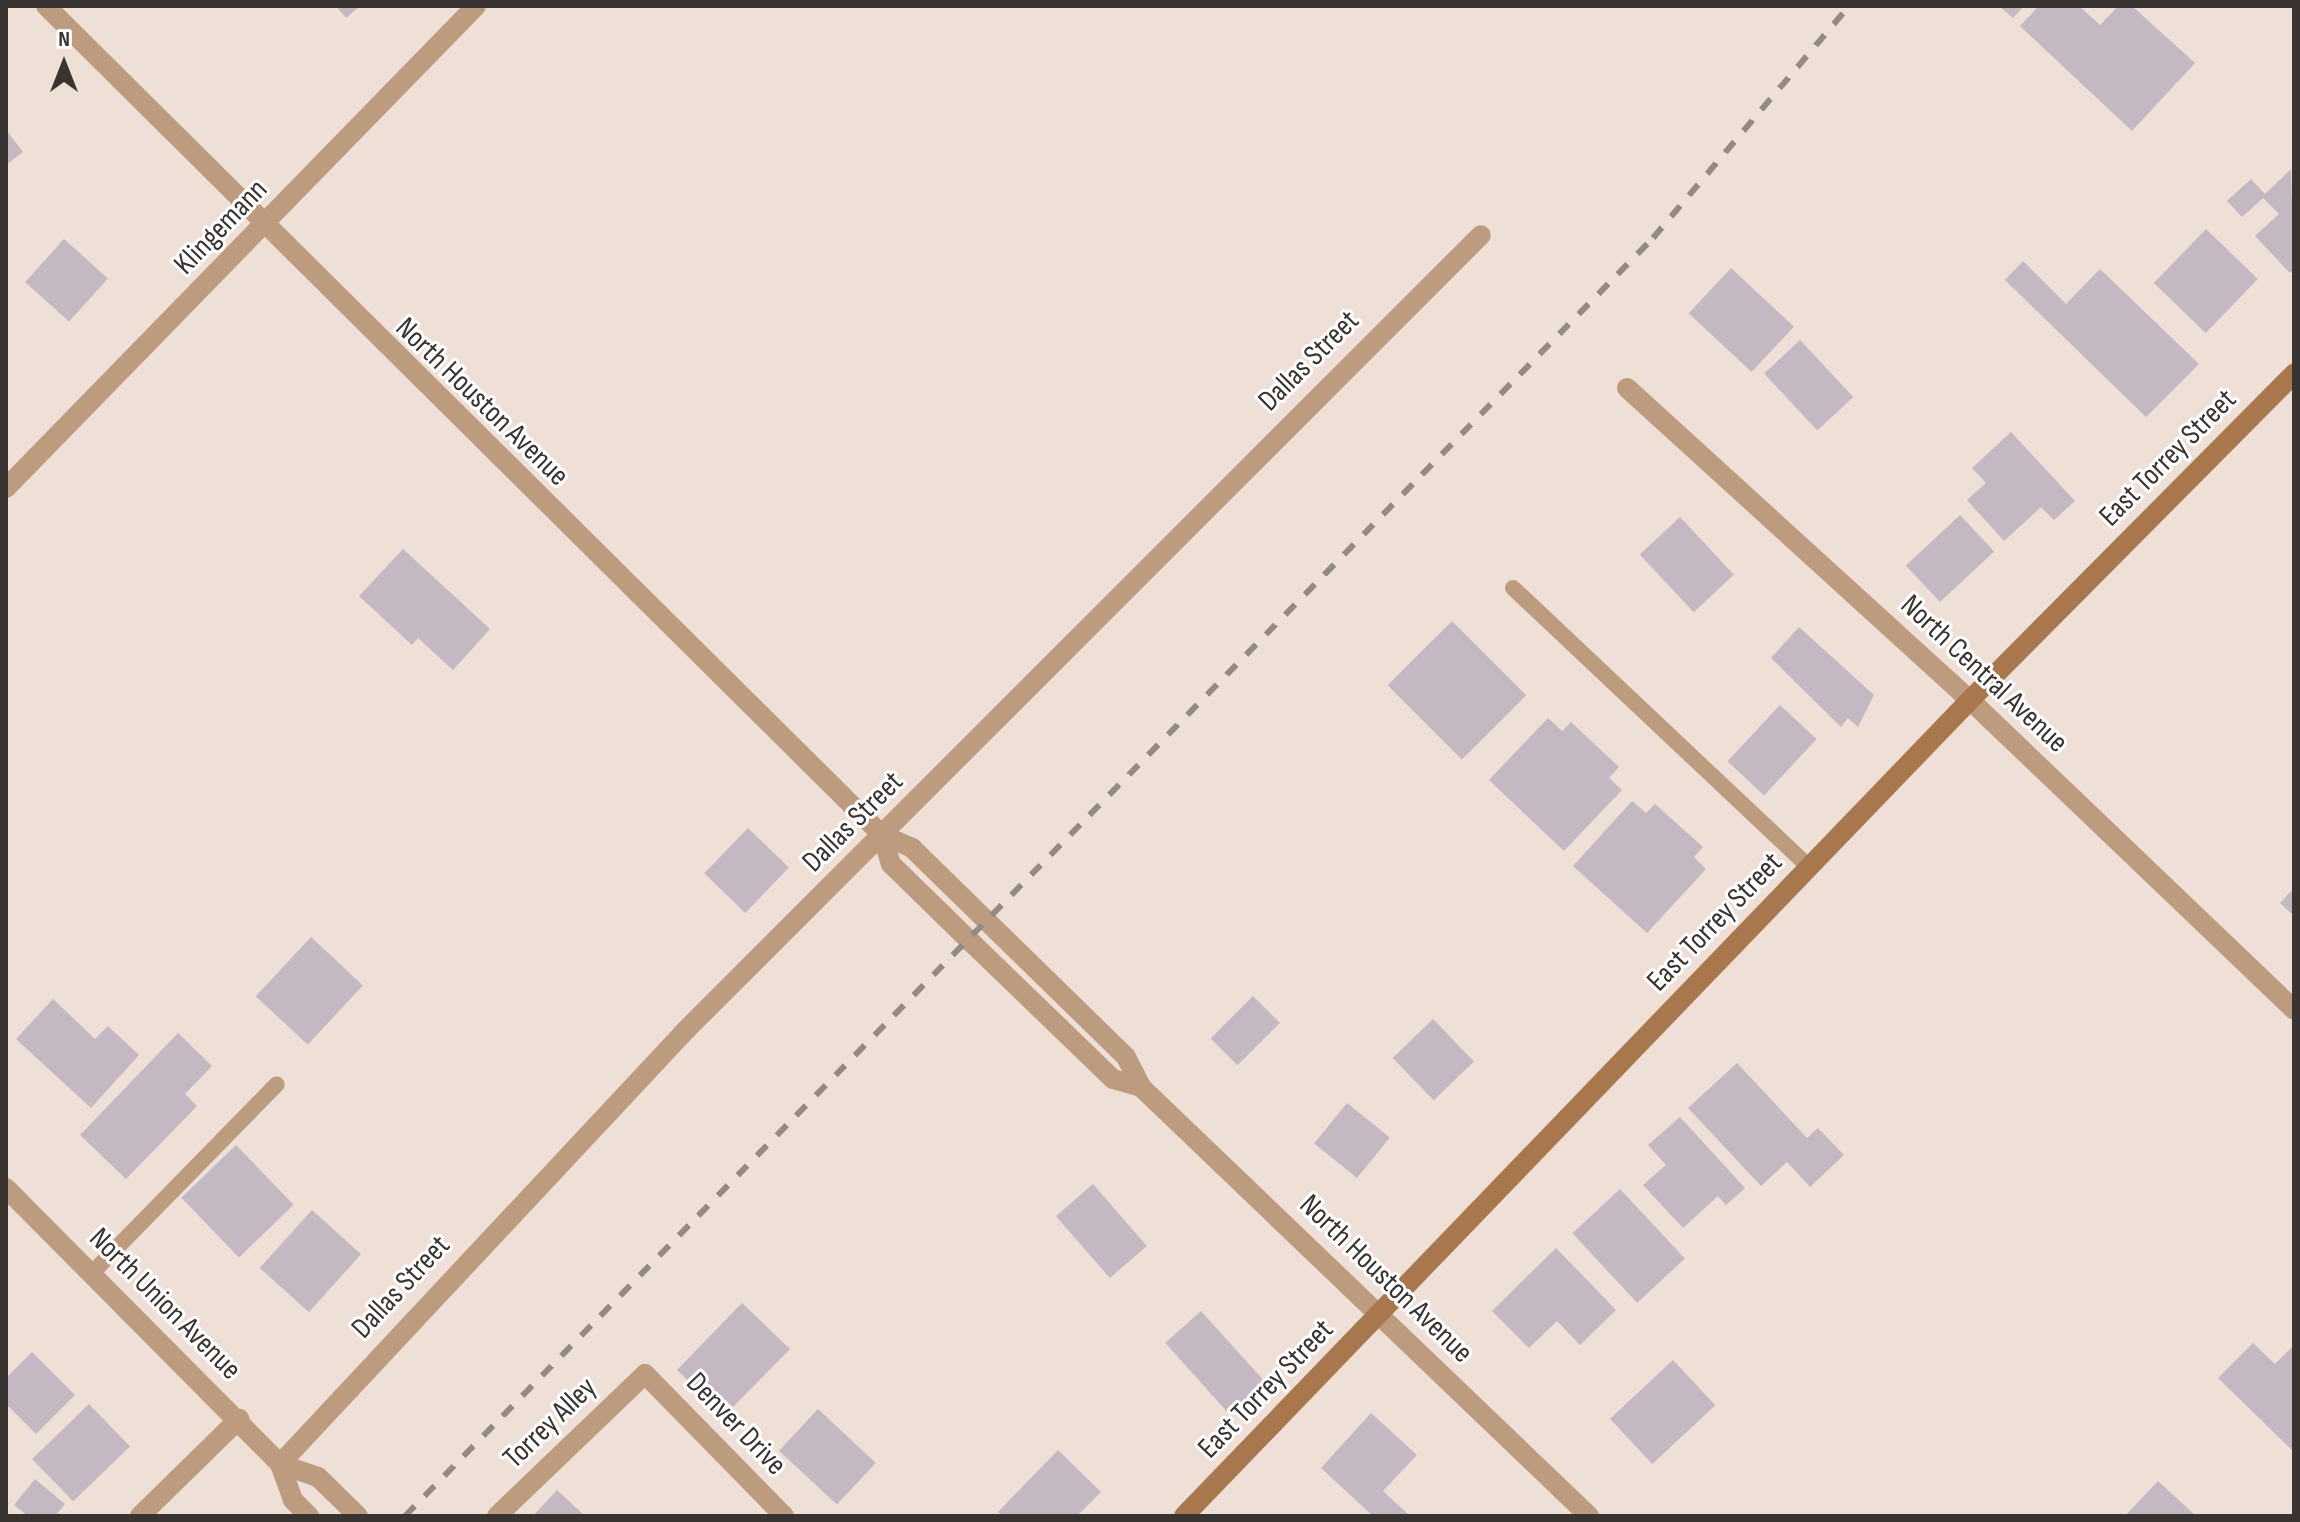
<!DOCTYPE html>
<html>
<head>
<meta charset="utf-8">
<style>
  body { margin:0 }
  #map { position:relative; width:2300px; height:1522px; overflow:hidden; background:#eedfd7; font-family:"Sofia Sans Condensed",sans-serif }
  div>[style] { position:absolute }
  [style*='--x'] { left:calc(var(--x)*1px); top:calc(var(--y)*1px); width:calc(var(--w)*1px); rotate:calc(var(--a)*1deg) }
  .building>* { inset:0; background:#c4b8c2; transform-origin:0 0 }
  .lane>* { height:16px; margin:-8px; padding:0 8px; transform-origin:8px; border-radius:8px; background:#bd9b7f }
  .street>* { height:20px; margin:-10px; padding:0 10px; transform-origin:10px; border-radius:10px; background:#bd9b7f }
  .secondary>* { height:20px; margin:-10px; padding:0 10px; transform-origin:10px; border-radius:10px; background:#a9774d }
  .rail>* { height:6px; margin-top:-3px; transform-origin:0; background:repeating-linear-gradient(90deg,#948a84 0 14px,transparent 0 28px) }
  span { translate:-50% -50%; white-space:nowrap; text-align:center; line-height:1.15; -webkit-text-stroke:6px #fff; paint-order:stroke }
  .street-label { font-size:30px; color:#393431 }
  .frame { position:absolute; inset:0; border:8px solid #393431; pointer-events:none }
  .north { position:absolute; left:24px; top:24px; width:80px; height:80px; -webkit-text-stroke:6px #fff; paint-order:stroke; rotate:0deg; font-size:22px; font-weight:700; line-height:32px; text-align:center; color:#393431 }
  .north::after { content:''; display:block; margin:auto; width:28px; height:36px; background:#393431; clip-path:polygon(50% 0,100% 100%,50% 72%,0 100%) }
</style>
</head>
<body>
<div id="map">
  <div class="building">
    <i style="clip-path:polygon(336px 6px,360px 6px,346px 18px)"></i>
    <i style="clip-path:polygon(1999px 6px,2024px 6px,2013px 18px)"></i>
    <i style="clip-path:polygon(2039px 6px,2079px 6px,2100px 25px,2118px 6px,2132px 6px,2195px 63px,2132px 131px,2020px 26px)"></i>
    <i style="clip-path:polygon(6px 130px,23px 152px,6px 165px)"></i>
    <i style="clip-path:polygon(2291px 169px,2294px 269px,2290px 273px,2255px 236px,2279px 214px,2263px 198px,2242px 217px,2227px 201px,2251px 179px,2265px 194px)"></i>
    <i style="left:2206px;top:229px;width:72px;height:75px;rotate:44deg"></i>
    <i style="left:64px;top:239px;width:59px;height:58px;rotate:42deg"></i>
    <i style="clip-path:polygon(2023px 261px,2066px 304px,2100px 269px,2199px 364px,2146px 417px,2005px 280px)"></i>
    <i style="left:1731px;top:268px;width:86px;height:62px;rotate:43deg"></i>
    <i style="left:1800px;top:340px;width:78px;height:49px;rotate:47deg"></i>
    <i style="clip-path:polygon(2011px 432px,2075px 501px,2054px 520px,2041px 507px,2004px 541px,1967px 500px,1986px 483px,1972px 468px)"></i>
    <i style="left:1960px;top:515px;width:50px;height:74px;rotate:47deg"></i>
    <i style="left:1680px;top:517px;width:79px;height:55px;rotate:47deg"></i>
    <i style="clip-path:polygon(403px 549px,490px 629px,453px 670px,418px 638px,412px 645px,359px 596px)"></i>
    <i style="left:1452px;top:621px;width:105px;height:91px;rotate:45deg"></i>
    <i style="clip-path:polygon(1799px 627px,1874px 695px,1858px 727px,1848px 718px,1841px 727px,1771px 658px)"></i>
    <i style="left:1780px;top:705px;width:50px;height:77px;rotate:43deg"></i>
    <i style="clip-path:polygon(1548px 718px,1562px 731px,1571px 722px,1619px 767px,1609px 778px,1622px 790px,1564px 851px,1489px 780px)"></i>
    <i style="clip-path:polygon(1632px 801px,1646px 813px,1655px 804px,1703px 847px,1694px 857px,1706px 869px,1647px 933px,1573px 866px)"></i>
    <i style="left:748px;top:828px;width:57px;height:63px;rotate:44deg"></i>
    <i style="clip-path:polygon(2294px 888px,2294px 916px,2280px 903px)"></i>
    <i style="left:311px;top:937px;width:71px;height:81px;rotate:43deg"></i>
    <i style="left:1253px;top:996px;width:38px;height:60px;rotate:45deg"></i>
    <i style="clip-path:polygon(53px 999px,95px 1039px,108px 1026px,139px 1055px,91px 1108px,16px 1039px)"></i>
    <i style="left:1433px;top:1019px;width:59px;height:56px;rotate:46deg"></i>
    <i style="clip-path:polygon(178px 1033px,212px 1066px,185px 1094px,197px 1106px,126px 1179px,80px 1135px)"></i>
    <i style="clip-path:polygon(1737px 1063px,1807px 1138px,1818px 1128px,1844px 1155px,1810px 1187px,1787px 1162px,1761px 1186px,1688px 1108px)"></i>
    <i style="left:1347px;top:1103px;width:55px;height:52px;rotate:39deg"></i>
    <i style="clip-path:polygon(1680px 1117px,1745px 1188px,1726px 1205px,1718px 1196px,1683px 1228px,1643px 1185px,1666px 1165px,1648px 1145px)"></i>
    <i style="left:236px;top:1145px;width:83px;height:76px;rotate:46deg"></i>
    <i style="left:1093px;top:1184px;width:82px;height:49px;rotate:49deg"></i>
    <i style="left:1620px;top:1189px;width:95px;height:65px;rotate:47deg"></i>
    <i style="left:312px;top:1210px;width:66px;height:78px;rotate:42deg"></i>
    <i style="clip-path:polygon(1556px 1248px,1616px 1310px,1580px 1345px,1557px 1321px,1529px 1348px,1492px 1311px)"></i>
    <i style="clip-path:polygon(742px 1303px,790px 1349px,733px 1407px,719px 1394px,711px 1403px,677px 1370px)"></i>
    <i style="left:1201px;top:1311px;width:97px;height:48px;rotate:48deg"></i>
    <i style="clip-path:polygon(2253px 1343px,2275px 1364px,2294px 1345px,2294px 1452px,2218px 1378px)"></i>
    <i style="clip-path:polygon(32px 1352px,75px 1395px,36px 1434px,6px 1404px,6px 1378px)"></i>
    <i style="left:1673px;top:1360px;width:62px;height:86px;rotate:47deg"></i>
    <i style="left:89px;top:1404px;width:59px;height:79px;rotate:46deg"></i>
    <i style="left:818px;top:1409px;width:79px;height:57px;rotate:43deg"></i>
    <i style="clip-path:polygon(1371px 1413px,1417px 1455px,1383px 1491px,1410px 1516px,1373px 1516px,1321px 1468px)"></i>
    <i style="clip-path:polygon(1058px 1450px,1101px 1492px,1077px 1516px,1002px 1516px,998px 1512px)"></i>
    <i style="clip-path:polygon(35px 1479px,65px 1504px,55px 1516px,28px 1516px,14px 1505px)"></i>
    <i style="clip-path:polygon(2158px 1481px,2196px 1516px,2125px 1516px)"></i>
    <i style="clip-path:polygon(557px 1490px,585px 1516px,533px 1516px)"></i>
  </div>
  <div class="lane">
    <i style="--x:1513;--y:588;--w:407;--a:43.3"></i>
    <i style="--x:92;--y:1273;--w:264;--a:-45.6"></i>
  </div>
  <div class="street">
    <i style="--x:46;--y:6;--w:1177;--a:44.76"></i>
    <i style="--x:882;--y:835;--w:33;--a:23"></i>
    <i style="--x:912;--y:848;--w:299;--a:44.3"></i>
    <i style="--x:1126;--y:1057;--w:34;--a:63"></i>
    <i style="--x:1141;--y:1087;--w:620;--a:43.76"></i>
    <i style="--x:1627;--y:388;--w:464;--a:42.3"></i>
    <i style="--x:1970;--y:700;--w:448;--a:43.7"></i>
    <i style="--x:6;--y:488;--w:673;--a:-45.72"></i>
    <i style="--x:882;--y:835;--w:30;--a:73"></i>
    <i style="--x:891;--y:864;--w:112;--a:44.3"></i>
    <i style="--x:971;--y:942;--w:197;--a:44"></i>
    <i style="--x:1113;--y:1079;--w:29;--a:16"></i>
    <i style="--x:6;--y:1188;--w:389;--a:45.2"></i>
    <i style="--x:280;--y:1464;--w:38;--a:70"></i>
    <i style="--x:293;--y:1500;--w:23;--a:45"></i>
    <i style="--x:280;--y:1464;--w:594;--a:-46.91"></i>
    <i style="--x:686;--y:1030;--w:1124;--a:-45"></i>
    <i style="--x:280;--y:1464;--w:40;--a:18.9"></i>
    <i style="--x:318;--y:1477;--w:56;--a:44.3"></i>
    <i style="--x:140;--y:1516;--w:139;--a:-44.4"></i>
    <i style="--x:497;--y:1516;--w:205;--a:-43.8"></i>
    <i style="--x:645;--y:1374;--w:199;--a:45.6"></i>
  </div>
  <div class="secondary">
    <i style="--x:1184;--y:1516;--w:1133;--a:-46.07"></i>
    <i style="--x:1970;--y:700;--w:460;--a:-45.2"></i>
  </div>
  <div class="rail">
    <i style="--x:405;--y:1516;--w:1786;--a:-45.68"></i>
    <i style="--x:1653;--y:238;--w:304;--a:-49.8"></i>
  </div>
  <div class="street-label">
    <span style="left:221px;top:227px;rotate:-46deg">Klingemann</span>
    <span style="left:1309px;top:361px;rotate:-45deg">Dallas Street</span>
    <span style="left:482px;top:402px;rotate:44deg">North Houston Avenue</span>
    <span style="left:2168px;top:458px;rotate:-45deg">East Torrey Street</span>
    <span style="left:1984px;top:674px;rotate:43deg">North Central Avenue</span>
    <span style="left:853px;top:822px;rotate:-45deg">Dallas Street</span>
    <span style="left:1715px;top:922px;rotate:-46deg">East Torrey Street</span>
    <span style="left:1386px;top:1279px;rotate:44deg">North Houston Avenue</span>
    <span style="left:401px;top:1287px;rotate:-47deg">Dallas Street</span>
    <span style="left:165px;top:1304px;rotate:45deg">North Union Avenue</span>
    <span style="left:1266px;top:1389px;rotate:-46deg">East Torrey Street</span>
    <span style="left:550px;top:1423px;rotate:-44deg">Torrey Alley</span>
    <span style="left:736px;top:1424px;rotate:46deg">Denver Drive</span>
  </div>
  <div class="frame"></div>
  <div class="north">N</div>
</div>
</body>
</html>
